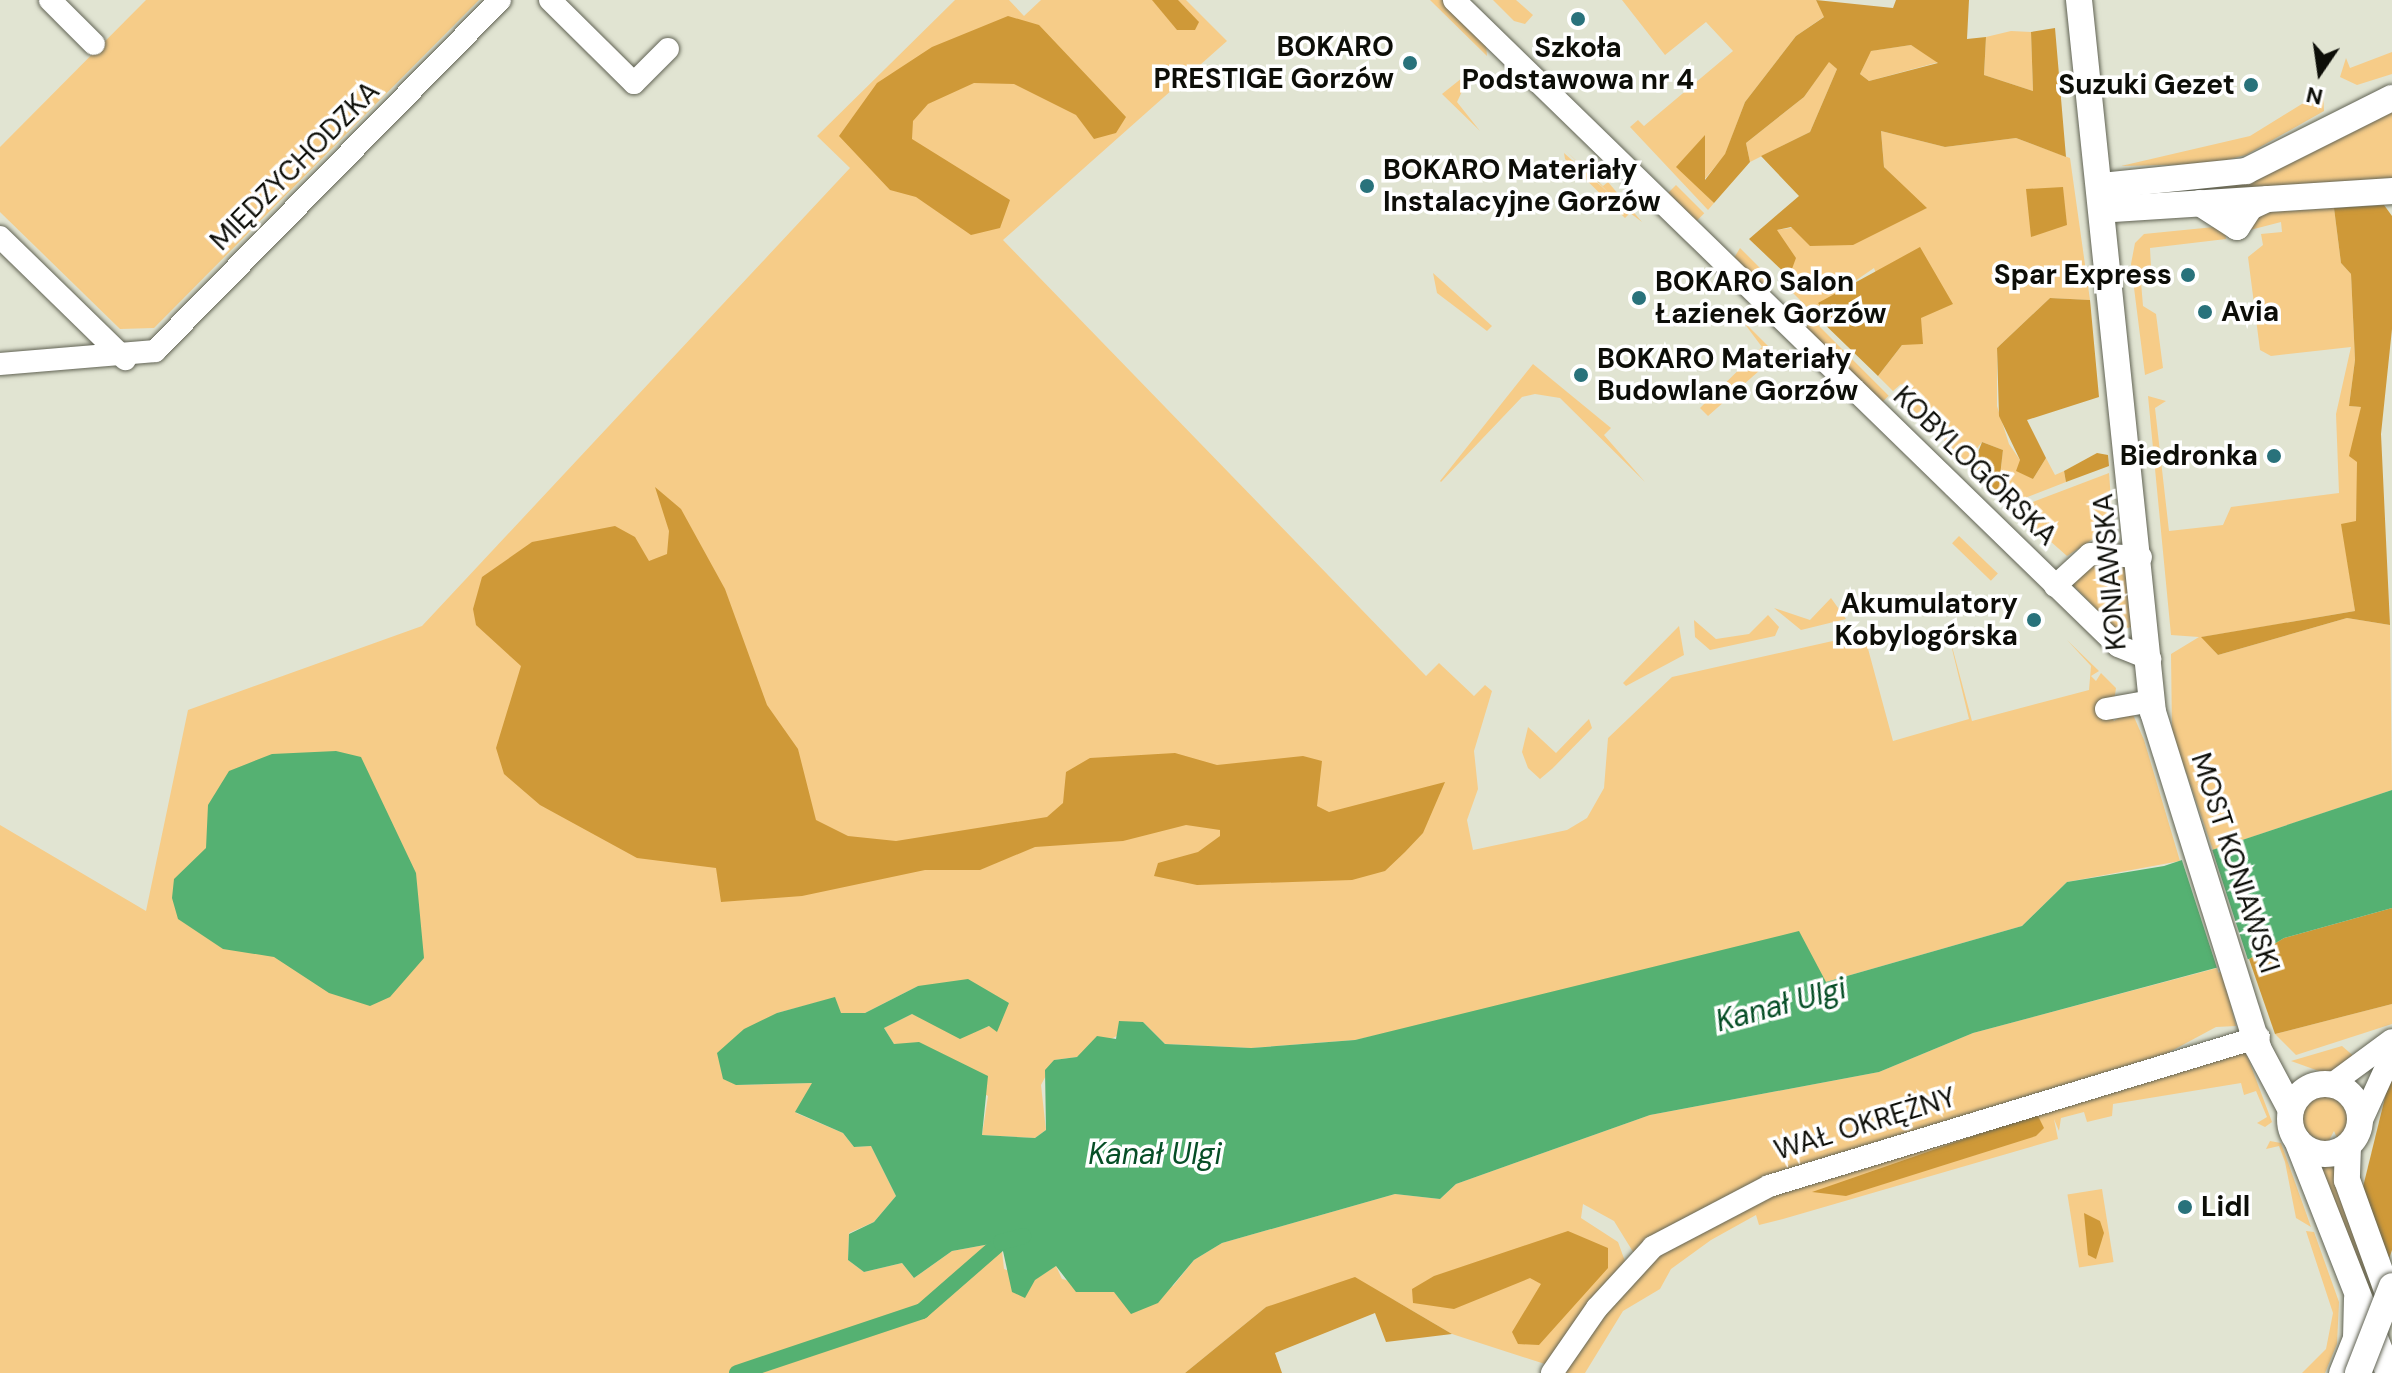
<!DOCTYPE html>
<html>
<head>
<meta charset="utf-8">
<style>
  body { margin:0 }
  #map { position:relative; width:2392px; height:1373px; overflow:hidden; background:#e1e4d2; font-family:"DM Sans",sans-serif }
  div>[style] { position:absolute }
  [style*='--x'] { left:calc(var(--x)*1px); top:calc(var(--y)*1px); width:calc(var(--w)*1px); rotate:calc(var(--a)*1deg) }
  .green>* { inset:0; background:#f6cc88; transform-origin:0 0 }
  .forest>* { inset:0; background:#cf9938 }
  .water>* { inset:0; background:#55b172 }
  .pier>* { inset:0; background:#e1e4d2; transform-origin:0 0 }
  .canal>* { height:16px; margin:-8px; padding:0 8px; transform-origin:8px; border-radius:8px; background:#55b172 }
  .roads { filter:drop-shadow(0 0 2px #616354) drop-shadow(0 0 2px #616354) }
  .minor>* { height:22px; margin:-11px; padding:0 11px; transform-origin:11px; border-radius:11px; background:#fff }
  .major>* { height:26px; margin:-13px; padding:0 13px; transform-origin:13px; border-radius:13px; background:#fff }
  .major>.ring { margin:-13px; padding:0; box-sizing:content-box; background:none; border:26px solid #fff; border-radius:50% }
  .bridges { filter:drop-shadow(0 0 2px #616354) drop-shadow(0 0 2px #616354) }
  .major-bridge>* { height:26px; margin:-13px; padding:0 13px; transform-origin:13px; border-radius:13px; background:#fff }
  .dots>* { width:22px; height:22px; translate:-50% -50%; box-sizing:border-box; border:4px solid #fff; border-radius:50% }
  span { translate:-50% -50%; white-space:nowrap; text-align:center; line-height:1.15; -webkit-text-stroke:7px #fff; paint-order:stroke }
  .poi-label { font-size:28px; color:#0d0e08; font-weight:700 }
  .right { translate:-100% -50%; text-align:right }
  .left { translate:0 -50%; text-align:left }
  .street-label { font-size:28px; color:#0d0e08 }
  .water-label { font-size:30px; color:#064e26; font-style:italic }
  .north { position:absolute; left:2280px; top:32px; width:80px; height:80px; -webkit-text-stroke:6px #fff; paint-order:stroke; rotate:193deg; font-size:22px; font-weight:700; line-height:32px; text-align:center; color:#0d0e08 }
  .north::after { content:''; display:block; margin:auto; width:28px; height:36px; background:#0d0e08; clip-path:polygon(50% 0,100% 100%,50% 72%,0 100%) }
</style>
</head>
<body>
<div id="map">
  <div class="green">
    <i style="clip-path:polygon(146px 0,479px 0,154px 328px,120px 329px,0 212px,0 147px)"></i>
    <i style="clip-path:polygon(955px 0,1009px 0,1024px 16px,1041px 0,1186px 0,1227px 41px,1003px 240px,1426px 676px,1439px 663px,1474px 696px,1485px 685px,1492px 691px,1474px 751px,1478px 789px,1467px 820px,1473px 850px,1567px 830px,1587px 818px,1604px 788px,1608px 738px,1672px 677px,1864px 634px,1893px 741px,1969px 719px,1946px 624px,1972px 721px,2089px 690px,2091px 666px,2067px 640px,2099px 671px,2091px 676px,2096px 681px,2101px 673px,2116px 688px,2114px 701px,2103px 704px,2114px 721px,2131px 710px,2144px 740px,2180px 861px,2067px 882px,2022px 926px,1826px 982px,1594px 987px,1355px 1040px,1251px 1048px,1165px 1044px,1143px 1022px,1077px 1057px,1054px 1060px,1041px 1085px,1046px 1130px,1035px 1138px,982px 1135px,988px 1096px,894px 1044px,884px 1028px,912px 1014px,968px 1033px,990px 1026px,1009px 1003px,918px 986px,865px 1013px,840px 1013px,834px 998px,777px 1013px,736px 1085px,813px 1083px,796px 1113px,843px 1133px,854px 1147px,871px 1146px,896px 1196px,874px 1222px,849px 1233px,848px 1260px,864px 1272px,902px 1263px,914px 1278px,952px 1251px,1001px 1242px,1004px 1269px,1034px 1280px,1056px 1266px,1062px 1279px,1114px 1292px,1173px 1286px,1194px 1260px,1222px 1243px,1395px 1194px,1440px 1199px,1456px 1184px,1650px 1115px,1879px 1072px,1973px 1033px,2221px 967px,2236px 1026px,2216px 1027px,2149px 1063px,1746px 1190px,1635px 1255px,1614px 1221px,1583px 1204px,1581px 1218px,1618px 1242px,1626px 1264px,1548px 1365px,1452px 1334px,1394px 1300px,1266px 1307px,1185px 1373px,0 1373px,0 825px,146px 911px,188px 710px,422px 626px,850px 168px,817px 136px)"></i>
    <i style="clip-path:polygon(1430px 0,1442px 0,1486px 44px,1487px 56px)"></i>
    <i style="clip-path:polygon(1493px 0,1516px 0,1533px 15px,1525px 24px,1514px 21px)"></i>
    <i style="clip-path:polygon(1622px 0,1816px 0,1825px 16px,1796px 36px,1745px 102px,1725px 155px,1704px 180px,1704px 137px,1677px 167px,1714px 203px,1708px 210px,1630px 127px,1638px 120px,1644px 126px,1733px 51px,1706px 22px,1665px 55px)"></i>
    <i style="clip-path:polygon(2011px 31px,2031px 32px,2033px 91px,1984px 75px,1986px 37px)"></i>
    <i style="clip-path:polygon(1911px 45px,1939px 62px,1869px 81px,1860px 74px,1870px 51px)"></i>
    <i style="clip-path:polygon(2392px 52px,2392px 74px,2357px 85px,2340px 77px,2346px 58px,2350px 68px)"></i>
    <i style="clip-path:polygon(1829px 61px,1837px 69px,1810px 132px,1750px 162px,1746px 143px,1804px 97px)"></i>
    <i style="clip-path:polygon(1472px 70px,1457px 102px,1480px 131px,1442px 94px)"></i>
    <i style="clip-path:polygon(2323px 91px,2324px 111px,2246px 155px,2211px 164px,2121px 166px,2250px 136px)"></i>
    <i style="clip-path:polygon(2392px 105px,2392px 182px,2127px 193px,2216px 186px)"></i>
    <i style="clip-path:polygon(1881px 131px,1945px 147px,2016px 138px,2070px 158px,2090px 300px,2050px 298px,1997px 348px,1997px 406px,2009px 444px,2033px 479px,2046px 458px,2055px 475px,2064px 471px,2066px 482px,2017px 501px,2011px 497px,2016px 503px,2009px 505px,1998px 493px,2003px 450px,1982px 442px,1966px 462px,1900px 397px,1907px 390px,1901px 384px,1893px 391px,1878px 376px,1902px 345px,1874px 268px,1811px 311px,1784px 284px,1789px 277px,1776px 230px,1926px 209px,1884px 167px)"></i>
    <i style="clip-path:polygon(1564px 149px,1603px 186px,1608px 182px,1642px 222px,1630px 213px,1625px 218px,1565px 159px,1564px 153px,1610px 194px)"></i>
    <i style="left:1676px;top:185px;width:40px;height:11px;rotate:45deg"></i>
    <i style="clip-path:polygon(2334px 208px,2341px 263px,2351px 274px,2355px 360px,2349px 406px,2361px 407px,2356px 522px,2342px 525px,2355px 611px,2202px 637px,2218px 655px,2347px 618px,2390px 625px,2392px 790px,2213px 850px,2172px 731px,2171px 654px,2199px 637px,2171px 635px,2148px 396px,2166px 401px,2155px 408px,2169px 531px,2223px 525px,2231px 507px,2339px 493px,2336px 414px,2351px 347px,2271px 356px,2260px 350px,2248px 257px,2263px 245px,2261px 234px,2282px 232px,2281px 222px,2250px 230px,2245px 223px,2269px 212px)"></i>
    <i style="clip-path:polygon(2224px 226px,2226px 239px,2150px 248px,2151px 267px,2140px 270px,2143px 306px,2156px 314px,2163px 368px,2145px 375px,2131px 264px,2135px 243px,2144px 234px)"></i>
    <i style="clip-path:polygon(1740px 248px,1773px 281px,1769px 284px,1761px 286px,1734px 258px)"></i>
    <i style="clip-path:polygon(1433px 273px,1492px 326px,1487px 331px,1437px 293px)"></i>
    <i style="clip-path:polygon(1741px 319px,1777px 355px,1708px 416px,1700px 408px,1762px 347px)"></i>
    <i style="left:1813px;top:320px;width:107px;height:11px;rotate:45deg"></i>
    <i style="clip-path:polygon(1533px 364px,1611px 428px,1604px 435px,1645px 482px,1560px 398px,1535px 394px,1522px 397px,1441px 482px,1440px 481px)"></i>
    <i style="clip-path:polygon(2109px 473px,2113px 526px,2067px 556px,2014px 509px)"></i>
    <i style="left:1959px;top:536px;width:54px;height:10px;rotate:44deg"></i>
    <i style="clip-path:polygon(2126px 561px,2133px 626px,2119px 632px,2072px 584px,2085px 564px)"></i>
    <i style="clip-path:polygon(1831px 598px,1846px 619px,1801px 630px,1774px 608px,1810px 620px)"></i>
    <i style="clip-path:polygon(1768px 615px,1779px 627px,1775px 636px,1710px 650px,1695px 637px,1694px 620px,1716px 639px,1749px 634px)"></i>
    <i style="clip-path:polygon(1679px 626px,1684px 655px,1626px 686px,1623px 683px)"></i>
    <i style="clip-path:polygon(1589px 719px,1592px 728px,1553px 768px,1540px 779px,1528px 768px,1522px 752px,1528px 727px,1556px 753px)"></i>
    <i style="clip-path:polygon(2392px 1004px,2392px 1024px,2296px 1055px,2275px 1034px)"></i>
    <i style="clip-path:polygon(2342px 1046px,2357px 1059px,2330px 1075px,2291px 1061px)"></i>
    <i style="clip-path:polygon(2245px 1050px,2272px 1122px,2265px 1127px,2257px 1123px,2267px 1117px,2256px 1091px,2244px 1095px,2241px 1083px,2113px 1104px,2112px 1116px,2087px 1122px,2084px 1112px,2061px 1118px,2059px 1131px,2054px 1119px,2058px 1139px,1783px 1219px,1759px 1225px,1756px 1215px,1711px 1240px,1671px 1269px,1660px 1289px,1623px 1311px,1585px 1373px,1557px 1373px,1652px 1258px,1747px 1201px)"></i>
    <i style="clip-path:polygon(2318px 1095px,2336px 1095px,2349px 1107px,2352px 1124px,2339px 1143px,2334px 1131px,2326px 1146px,2301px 1128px,2304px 1105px)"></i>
    <i style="clip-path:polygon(2270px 1141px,2281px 1143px,2311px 1227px,2296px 1218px,2285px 1162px,2279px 1146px,2266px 1149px)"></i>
    <i style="clip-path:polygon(2317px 1165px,2335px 1165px,2377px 1292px,2372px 1305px)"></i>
    <i style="left:2102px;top:1189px;width:74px;height:35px;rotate:81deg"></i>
    <i style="clip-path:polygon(2306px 1231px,2314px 1232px,2339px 1302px,2337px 1344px,2325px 1373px,2302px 1373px,2326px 1349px,2333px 1313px)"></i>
  </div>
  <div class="forest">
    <i style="clip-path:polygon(1152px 0,1178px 0,1199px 22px,1195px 30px,1177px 30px)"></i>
    <i style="clip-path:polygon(evenodd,1816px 0,1893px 8px,1896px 0,1969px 0,1967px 39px,1986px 37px,1984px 75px,2033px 91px,2031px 32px,2055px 28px,2066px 157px,2016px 138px,1945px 147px,1881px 131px,1884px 167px,1927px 208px,1853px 245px,1810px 246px,1791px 227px,1777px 230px,1796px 258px,1789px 277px,1749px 239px,1799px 196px,1761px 156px,1810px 132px,1837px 69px,1829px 62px,1804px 97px,1746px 143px,1750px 162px,1714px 203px,1676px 167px,1705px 135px,1705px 180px,1725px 154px,1745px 102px,1796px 36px,1824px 17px,1816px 0,1911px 45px,1938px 63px,1869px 81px,1860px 74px,1871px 51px,1911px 45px)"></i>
    <i style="clip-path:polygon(1008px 16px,1039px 25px,1126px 117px,1116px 133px,1094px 139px,1076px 115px,1014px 84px,974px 83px,928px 104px,913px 121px,912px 139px,1010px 200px,1000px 228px,971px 235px,916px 197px,890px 190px,839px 136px,877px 83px,932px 47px)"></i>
    <i style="clip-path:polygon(2063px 187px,2067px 225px,2031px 237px,2026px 189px)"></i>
    <i style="clip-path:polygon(2384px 205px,2392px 216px,2392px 329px,2381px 434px,2390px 625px,2347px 618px,2218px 655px,2201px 637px,2355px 611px,2341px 524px,2356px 521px,2357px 462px,2349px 456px,2361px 407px,2349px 406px,2355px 360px,2351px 274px,2341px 263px,2334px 208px)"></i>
    <i style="clip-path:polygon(1920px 247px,1953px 304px,1921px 318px,1923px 344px,1902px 345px,1878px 376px,1816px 316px,1823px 309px,1818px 303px)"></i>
    <i style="clip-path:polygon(2050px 298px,2090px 300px,2099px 397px,2027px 420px,2046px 458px,2033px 479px,2016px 471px,2020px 460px,1999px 416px,1997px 348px)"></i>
    <i style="clip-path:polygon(1982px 442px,2003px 450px,1998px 493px,1972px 468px)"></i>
    <i style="clip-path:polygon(2097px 453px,2108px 455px,2109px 466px,2066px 482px,2064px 471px)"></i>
    <i style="clip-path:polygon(655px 487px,681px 509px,725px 589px,767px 705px,798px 749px,816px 820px,848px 836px,896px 841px,1047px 817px,1063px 803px,1066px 772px,1090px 758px,1175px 753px,1217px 765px,1303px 756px,1322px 761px,1317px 806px,1329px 812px,1445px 782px,1423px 833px,1405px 852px,1385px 871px,1352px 880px,1197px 885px,1154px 876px,1158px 863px,1198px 852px,1220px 836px,1220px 830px,1186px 825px,1123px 841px,1035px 847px,980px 870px,925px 870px,802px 896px,721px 902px,716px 868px,637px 858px,540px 805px,504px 774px,496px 748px,521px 666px,476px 625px,473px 609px,482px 577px,532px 542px,615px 526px,635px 537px,649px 561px,667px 554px,669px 531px)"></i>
    <i style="clip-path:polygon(2392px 908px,2392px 1004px,2275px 1034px,2249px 959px,2284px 938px)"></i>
    <i style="clip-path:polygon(2392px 1069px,2392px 1250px,2389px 1259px,2362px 1191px)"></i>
    <i style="clip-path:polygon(2037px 1114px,2044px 1128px,2036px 1136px,1846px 1196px,1812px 1192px)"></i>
    <i style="clip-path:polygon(2084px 1213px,2100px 1221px,2104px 1233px,2096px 1259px,2088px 1255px)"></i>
    <i style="clip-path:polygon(1568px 1231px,1608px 1248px,1608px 1268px,1539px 1345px,1518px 1344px,1512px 1332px,1541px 1284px,1530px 1278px,1454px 1309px,1413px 1303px,1412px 1289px,1434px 1276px)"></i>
    <i style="clip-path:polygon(1355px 1277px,1452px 1334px,1386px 1342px,1375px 1313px,1275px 1353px,1282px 1373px,1185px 1373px,1266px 1307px)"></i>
  </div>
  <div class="water">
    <i style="clip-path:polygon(336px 751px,361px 757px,416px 873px,424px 958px,390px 997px,370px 1006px,329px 993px,274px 957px,223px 949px,178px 919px,172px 898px,174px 879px,206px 848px,208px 805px,229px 771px,272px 754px)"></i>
    <i style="clip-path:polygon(2392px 790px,2392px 908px,2284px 938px,2249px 959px,1973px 1033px,1879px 1072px,1650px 1115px,1456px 1184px,1440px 1199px,1395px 1194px,1222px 1243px,1194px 1260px,1158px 1303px,1131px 1314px,1114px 1292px,1076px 1292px,1056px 1266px,1035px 1280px,1025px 1298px,1012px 1292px,1001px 1242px,952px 1251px,914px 1278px,902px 1263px,864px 1272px,848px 1260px,849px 1234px,874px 1222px,896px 1196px,871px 1146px,854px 1147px,843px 1133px,795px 1112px,812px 1083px,736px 1085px,723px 1079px,717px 1053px,744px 1029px,777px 1013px,835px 997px,841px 1013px,865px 1013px,918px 986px,968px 979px,1009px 1003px,997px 1032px,989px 1026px,960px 1039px,912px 1014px,884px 1028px,894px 1044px,919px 1042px,988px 1076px,982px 1135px,1035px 1138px,1046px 1130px,1045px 1070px,1054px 1060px,1077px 1057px,1097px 1036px,1116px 1039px,1119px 1021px,1143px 1022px,1165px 1044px,1251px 1048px,1355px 1040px,1799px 931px,1826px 982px,2022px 926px,2067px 882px,2164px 866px)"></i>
  </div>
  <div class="pier">
    <i style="left:2211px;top:846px;width:123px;height:32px;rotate:72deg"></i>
  </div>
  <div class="canal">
    <i style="--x:737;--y:1373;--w:195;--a:-18.5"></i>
    <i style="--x:922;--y:1311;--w:105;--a:-41.1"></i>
    <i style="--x:1001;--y:1242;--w:23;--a:-15"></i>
  </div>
  <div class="roads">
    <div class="minor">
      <i style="--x:50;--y:0;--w:62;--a:45"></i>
      <i style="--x:550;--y:0;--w:118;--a:44.7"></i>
      <i style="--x:634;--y:83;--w:48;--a:-45"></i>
      <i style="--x:1454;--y:0;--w:926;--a:44.21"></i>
      <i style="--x:2118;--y:646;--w:35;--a:22"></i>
      <i style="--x:0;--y:237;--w:175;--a:44.3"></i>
      <i style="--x:0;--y:364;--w:156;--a:-4.8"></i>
      <i style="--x:155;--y:351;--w:492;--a:-45.5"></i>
      <i style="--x:2055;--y:586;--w:47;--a:-42.4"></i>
      <i style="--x:2090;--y:554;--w:51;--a:3.4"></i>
      <i style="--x:2106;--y:709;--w:47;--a:-9.9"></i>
      <i style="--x:2332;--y:1084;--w:74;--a:-36.3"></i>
      <i style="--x:2361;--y:1122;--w:75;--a:-65.5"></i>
      <i style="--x:1552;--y:1373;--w:79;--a:-55.3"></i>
      <i style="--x:1597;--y:1308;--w:83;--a:-47.4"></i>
      <i style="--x:1653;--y:1247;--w:131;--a:-27.7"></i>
      <i style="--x:1769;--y:1186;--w:512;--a:-16.91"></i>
      <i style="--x:2340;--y:1373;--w:37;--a:-68"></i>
      <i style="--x:2354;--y:1339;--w:40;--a:-88.6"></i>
    </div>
    <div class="major">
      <i style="--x:2079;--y:0;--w:716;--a:84.07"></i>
      <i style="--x:2153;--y:712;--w:352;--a:72.6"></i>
      <i style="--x:2258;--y:1048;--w:70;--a:62"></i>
      <i style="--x:2110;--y:185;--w:137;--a:-5.9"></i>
      <i style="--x:2246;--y:171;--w:163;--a:-26.6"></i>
      <i style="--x:2200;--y:203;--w:44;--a:33"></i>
      <i style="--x:2237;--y:227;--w:24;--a:-57"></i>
      <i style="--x:2250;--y:207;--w:19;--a:-25"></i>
      <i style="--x:2113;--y:209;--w:280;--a:-3.7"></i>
      <i class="ring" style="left:2290px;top:1084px;width:44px;height:44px"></i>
      <i style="--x:2297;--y:1140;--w:251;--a:68.5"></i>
      <i style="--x:2348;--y:1146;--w:34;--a:92"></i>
      <i style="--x:2347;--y:1180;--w:132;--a:70.1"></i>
    </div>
  </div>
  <div class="bridges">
    <div class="major-bridge">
      <i style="--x:2358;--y:1373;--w:93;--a:-68.7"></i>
    </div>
  </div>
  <div class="dots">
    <i style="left:1578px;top:19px;background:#29727b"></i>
    <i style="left:1410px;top:63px;background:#29727b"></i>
    <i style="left:2251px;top:85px;background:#29727b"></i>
    <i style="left:1367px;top:186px;background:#29727b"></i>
    <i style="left:2188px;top:275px;background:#29727b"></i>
    <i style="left:1639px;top:298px;background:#29727b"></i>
    <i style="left:2205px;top:312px;background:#29727b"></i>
    <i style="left:1581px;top:375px;background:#29727b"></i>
    <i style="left:2274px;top:456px;background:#29727b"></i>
    <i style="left:2034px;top:620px;background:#29727b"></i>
    <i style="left:2185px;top:1207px;background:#29727b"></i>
  </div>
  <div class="poi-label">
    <span class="right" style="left:1394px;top:63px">BOKARO<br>PRESTIGE Gorzów</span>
    <span style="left:1578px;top:64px">Szkoła<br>Podstawowa nr 4</span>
    <span class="right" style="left:2235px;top:85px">Suzuki Gezet</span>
    <span class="left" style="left:1383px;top:186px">BOKARO Materiały<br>Instalacyjne Gorzów</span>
    <span class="right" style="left:2172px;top:275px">Spar Express</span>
    <span class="left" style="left:1655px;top:298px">BOKARO Salon<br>Łazienek Gorzów</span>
    <span class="left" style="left:2221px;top:312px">Avia</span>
    <span class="left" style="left:1597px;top:375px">BOKARO Materiały<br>Budowlane Gorzów</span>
    <span class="right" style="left:2258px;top:456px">Biedronka</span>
    <span class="right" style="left:2018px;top:620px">Akumulatory<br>Kobylogórska</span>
    <span class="left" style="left:2201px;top:1207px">Lidl</span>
  </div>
  <div class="street-label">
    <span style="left:295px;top:166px;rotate:-45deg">MIĘDZYCHODZKA</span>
    <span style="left:1975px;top:466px;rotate:44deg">KOBYLOGÓRSKA</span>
    <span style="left:2110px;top:572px;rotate:-95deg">KONIAWSKA</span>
    <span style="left:2235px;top:863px;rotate:72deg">MOST KONIAWSKI</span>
    <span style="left:1865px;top:1124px;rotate:-17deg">WAŁ OKRĘŻNY</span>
  </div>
  <div class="water-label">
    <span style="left:1781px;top:1005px;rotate:-15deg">Kanał Ulgi</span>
    <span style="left:1155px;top:1154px">Kanał Ulgi</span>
  </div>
  <div class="north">N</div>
</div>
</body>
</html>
